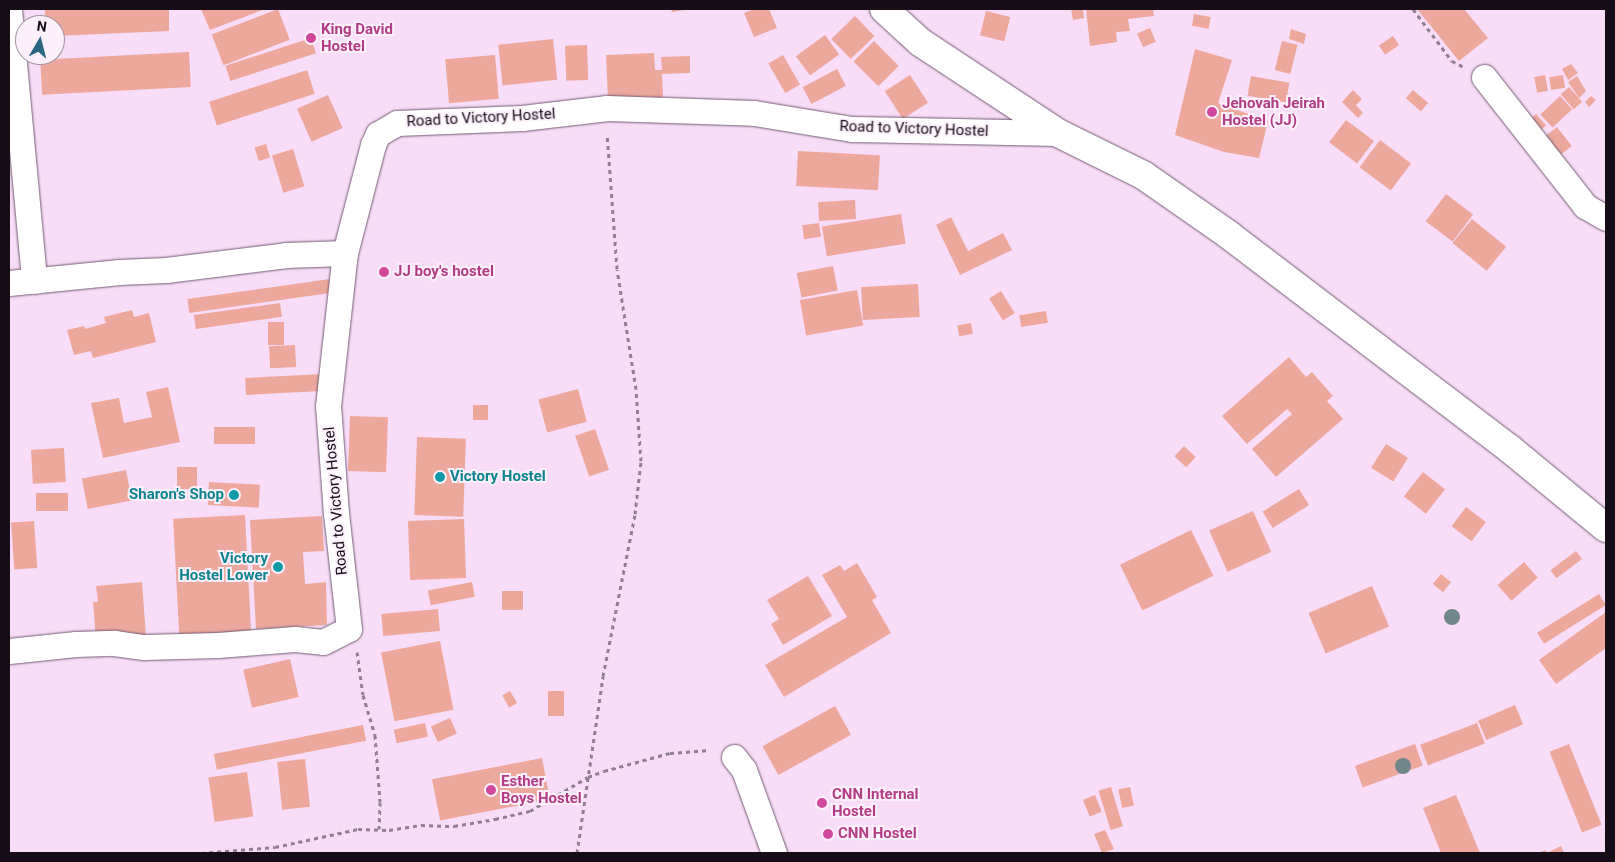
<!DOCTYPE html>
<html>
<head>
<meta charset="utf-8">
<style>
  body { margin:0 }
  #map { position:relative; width:1615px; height:862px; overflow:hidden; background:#f9ddf8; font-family:Roboto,sans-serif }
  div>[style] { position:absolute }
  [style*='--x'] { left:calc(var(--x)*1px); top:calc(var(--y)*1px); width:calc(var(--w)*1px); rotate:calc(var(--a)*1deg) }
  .building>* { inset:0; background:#eca89c; transform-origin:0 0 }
  .path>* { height:3px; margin-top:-1.5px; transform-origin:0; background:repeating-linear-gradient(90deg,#937f92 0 4px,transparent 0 8px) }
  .roads { filter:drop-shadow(0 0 1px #725b72) drop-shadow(0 0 1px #725b72) }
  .minor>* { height:25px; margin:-12.5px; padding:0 12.5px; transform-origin:12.5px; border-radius:12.5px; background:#fff }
  .tertiary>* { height:28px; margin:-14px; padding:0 14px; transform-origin:14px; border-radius:14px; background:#fff }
  .trees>* { width:16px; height:16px; margin:-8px; border-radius:50%; background:#718688 }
  .dots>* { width:14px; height:14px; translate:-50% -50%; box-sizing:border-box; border:2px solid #fcf0fb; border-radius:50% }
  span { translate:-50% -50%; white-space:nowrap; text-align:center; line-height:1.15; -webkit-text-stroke:4px #fcf0fb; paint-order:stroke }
  .hotel-label { font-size:15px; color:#b23c85; font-weight:700 }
  .left { translate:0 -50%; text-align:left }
  .street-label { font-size:15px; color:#160d16 }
  .culture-label { font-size:15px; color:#0d838f; font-weight:700 }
  .right { translate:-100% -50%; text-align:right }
  .frame { position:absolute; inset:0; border:10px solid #160d16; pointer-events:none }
  .north { position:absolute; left:15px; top:15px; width:50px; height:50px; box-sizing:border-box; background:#fcf0fb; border:1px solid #a0959f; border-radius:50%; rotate:8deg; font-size:14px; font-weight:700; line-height:20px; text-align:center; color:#160d16 }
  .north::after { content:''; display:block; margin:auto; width:18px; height:22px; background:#2d6680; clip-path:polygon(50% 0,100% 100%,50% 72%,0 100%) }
</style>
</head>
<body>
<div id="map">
  <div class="building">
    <i style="clip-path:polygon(45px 9px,169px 9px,169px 31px,55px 36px,55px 25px,45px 25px)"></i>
    <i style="clip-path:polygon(201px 9px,265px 9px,210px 30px)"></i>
    <i style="left:278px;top:9px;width:33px;height:71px;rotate:69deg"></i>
    <i style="clip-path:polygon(671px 9px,684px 9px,684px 10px,672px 12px)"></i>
    <i style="clip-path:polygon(755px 9px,769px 9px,777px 28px,754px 37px,744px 13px)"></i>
    <i style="clip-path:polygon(1071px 9px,1083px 9px,1084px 18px,1073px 20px)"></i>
    <i style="clip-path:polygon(1086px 9px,1153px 9px,1154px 16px,1128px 19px,1130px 31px,1116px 32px,1117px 42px,1090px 46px)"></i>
    <i style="clip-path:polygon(1417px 9px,1464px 9px,1488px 38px,1459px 61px)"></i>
    <i style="left:986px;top:11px;width:25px;height:25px;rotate:14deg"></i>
    <i style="left:1194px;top:14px;width:17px;height:12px;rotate:10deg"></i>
    <i style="left:855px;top:16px;width:28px;height:33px;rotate:46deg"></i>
    <i style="left:1150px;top:28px;width:15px;height:14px;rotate:67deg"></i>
    <i style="clip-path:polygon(1291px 29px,1306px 34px,1304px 44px,1289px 39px)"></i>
    <i style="left:825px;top:35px;width:24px;height:36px;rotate:54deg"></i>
    <i style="left:1393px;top:36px;width:11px;height:17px;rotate:56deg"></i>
    <i style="left:311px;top:38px;width:16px;height:90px;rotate:72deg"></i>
    <i style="left:553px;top:39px;width:41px;height:55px;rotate:84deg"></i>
    <i style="left:874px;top:41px;width:35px;height:29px;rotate:45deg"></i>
    <i style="left:1282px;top:41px;width:16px;height:30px;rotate:14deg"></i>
    <i style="left:587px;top:45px;width:35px;height:22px;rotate:88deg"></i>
    <i style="clip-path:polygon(1195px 49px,1232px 60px,1218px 103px,1268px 121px,1259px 158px,1224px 152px,1175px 135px)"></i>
    <i style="left:189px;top:52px;width:35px;height:149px;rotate:87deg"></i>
    <i style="clip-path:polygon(654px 53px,655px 70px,662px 70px,661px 57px,690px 56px,690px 73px,662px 74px,663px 98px,608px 100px,606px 55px)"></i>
    <i style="left:495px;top:55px;width:44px;height:50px;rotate:85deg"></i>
    <i style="left:783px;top:55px;width:34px;height:17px;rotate:60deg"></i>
    <i style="clip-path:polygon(1571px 64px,1578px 73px,1568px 80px,1562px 69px)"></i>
    <i style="left:837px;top:69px;width:19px;height:39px;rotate:62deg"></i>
    <i style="left:307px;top:70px;width:25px;height:103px;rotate:72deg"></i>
    <i style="left:910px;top:75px;width:33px;height:30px;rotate:57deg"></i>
    <i style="left:1545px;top:75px;width:16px;height:11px;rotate:79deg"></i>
    <i style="left:1563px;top:75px;width:13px;height:14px;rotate:81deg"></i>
    <i style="left:1251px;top:76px;width:39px;height:20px;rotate:10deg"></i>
    <i style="clip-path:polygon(1577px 76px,1586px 91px,1579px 98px,1568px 82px)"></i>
    <i style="left:1569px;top:87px;width:20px;height:11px;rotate:49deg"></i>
    <i style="clip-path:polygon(1353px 90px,1362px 99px,1356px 105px,1363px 113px,1358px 118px,1342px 102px)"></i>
    <i style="left:1413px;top:90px;width:20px;height:11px;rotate:41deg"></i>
    <i style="left:328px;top:95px;width:36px;height:34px;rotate:66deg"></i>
    <i style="left:1560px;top:96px;width:18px;height:27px;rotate:47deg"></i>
    <i style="clip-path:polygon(1591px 96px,1596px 100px,1589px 107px,1585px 102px)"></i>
    <i style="left:1536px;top:114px;width:15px;height:13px;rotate:48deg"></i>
    <i style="left:1346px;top:120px;width:35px;height:28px;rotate:37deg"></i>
    <i style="left:1557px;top:127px;width:24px;height:16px;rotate:52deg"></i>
    <i style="left:1380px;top:140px;width:39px;height:34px;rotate:37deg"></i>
    <i style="left:266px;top:144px;width:14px;height:12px;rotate:73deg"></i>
    <i style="left:293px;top:149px;width:39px;height:22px;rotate:73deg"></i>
    <i style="left:798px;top:151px;width:82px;height:35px;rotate:3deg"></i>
    <i style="left:1446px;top:194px;width:34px;height:34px;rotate:37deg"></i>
    <i style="left:855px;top:200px;width:19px;height:37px;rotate:87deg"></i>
    <i style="left:901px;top:214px;width:30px;height:80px;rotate:81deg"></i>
    <i style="clip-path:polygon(951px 217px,968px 251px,1003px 233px,1012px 250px,960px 275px,936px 225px)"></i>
    <i style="left:1472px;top:219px;width:44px;height:31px;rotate:39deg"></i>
    <i style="left:819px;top:223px;width:14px;height:17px;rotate:82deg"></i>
    <i style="left:833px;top:266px;width:25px;height:37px;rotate:79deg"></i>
    <i style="left:330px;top:279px;width:14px;height:144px;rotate:82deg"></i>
    <i style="left:918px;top:284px;width:33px;height:57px;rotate:87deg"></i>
    <i style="left:857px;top:290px;width:36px;height:58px;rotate:80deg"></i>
    <i style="left:1001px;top:291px;width:26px;height:14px;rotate:58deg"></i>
    <i style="left:280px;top:303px;width:14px;height:87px;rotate:82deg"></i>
    <i style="clip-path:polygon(132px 310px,134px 317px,149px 313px,156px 342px,93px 358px,91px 351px,74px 355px,67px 330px,84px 326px,87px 334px,85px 329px,106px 323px,104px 317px)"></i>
    <i style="left:1046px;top:311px;width:12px;height:27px;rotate:81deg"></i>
    <i style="left:268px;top:322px;width:16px;height:23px"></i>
    <i style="left:971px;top:323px;width:11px;height:14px;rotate:80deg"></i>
    <i style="left:295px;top:345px;width:22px;height:26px;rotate:87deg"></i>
    <i style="clip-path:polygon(1289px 357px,1306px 377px,1312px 372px,1333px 396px,1327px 401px,1343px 419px,1276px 477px,1252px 449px,1292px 414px,1287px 409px,1247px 444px,1222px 416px)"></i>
    <i style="left:321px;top:374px;width:17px;height:76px;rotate:87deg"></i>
    <i style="clip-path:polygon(168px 387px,180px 442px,103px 458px,91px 403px,119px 398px,124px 423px,152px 417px,146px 392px)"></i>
    <i style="left:578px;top:389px;width:34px;height:41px;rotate:75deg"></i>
    <i style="left:473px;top:405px;width:15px;height:15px"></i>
    <i style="left:350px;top:416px;width:38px;height:55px;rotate:2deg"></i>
    <i style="left:255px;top:427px;width:17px;height:41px;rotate:90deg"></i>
    <i style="left:595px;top:429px;width:43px;height:21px;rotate:71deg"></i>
    <i style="left:417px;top:437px;width:49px;height:78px;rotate:2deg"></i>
    <i style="left:1386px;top:444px;width:26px;height:28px;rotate:32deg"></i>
    <i style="left:1184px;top:446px;width:16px;height:14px;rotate:43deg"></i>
    <i style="left:64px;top:448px;width:34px;height:33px;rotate:87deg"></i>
    <i style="left:197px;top:467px;width:22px;height:20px;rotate:90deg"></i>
    <i style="left:126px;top:470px;width:31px;height:45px;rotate:79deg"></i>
    <i style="left:1423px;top:472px;width:28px;height:31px;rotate:38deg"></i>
    <i style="left:209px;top:482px;width:51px;height:23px;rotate:3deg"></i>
    <i style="left:1299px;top:489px;width:19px;height:43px;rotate:58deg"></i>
    <i style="left:68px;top:493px;width:18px;height:32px;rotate:90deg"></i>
    <i style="left:1466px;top:507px;width:25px;height:24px;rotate:37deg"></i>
    <i style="left:1253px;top:511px;width:45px;height:48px;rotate:66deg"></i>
    <i style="left:245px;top:515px;width:122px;height:72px;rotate:87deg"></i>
    <i style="clip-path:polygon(322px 516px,324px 551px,303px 552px,305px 584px,326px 582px,327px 625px,256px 629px,250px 520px)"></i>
    <i style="left:464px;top:519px;width:59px;height:56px;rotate:88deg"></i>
    <i style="left:34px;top:521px;width:47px;height:23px;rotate:86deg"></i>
    <i style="left:1191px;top:530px;width:51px;height:79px;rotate:64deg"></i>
    <i style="left:1576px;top:551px;width:10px;height:32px;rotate:53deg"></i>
    <i style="left:1524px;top:562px;width:21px;height:35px;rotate:49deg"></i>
    <i style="clip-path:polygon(857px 563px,877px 597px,872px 600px,891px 633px,784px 697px,765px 665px,847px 617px,822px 575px,840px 565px,844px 571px)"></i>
    <i style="left:1441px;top:574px;width:13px;height:13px;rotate:39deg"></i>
    <i style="clip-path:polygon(808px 576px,832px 616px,783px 645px,771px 624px,779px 619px,767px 600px)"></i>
    <i style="clip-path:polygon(142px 582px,146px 637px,96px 641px,93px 602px,98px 602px,96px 586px)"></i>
    <i style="left:472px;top:582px;width:15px;height:45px;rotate:79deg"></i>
    <i style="left:1372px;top:586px;width:44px;height:69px;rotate:67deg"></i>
    <i style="left:502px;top:591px;width:21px;height:19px"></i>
    <i style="left:1599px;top:594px;width:13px;height:73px;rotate:58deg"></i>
    <i style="left:438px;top:609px;width:22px;height:57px;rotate:85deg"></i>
    <i style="clip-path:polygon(1606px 612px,1606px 648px,1556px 684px,1539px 660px)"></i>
    <i style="left:440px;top:641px;width:70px;height:60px;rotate:79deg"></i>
    <i style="left:290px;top:659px;width:39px;height:48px;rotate:77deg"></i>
    <i style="left:510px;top:691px;width:14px;height:9px;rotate:60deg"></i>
    <i style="left:548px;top:691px;width:16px;height:25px"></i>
    <i style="left:1515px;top:705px;width:21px;height:40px;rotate:67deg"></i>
    <i style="left:835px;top:706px;width:33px;height:83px;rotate:61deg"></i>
    <i style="left:450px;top:718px;width:17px;height:21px;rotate:66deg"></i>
    <i style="left:425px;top:723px;width:14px;height:32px;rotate:78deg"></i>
    <i style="left:1477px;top:723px;width:22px;height:61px;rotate:69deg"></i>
    <i style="left:363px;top:725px;width:16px;height:152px;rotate:79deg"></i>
    <i style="left:1415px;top:744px;width:23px;height:64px;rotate:70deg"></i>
    <i style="left:1569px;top:744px;width:87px;height:21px;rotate:68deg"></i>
    <i style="left:542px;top:758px;width:42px;height:112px;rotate:79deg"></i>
    <i style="left:305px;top:759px;width:48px;height:28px;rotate:84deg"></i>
    <i style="left:247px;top:772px;width:45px;height:39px;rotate:82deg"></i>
    <i style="left:1111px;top:787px;width:41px;height:13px;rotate:73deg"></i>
    <i style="left:1130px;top:787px;width:19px;height:12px;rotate:78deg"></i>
    <i style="left:1095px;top:795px;width:18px;height:13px;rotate:68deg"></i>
    <i style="clip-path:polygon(1456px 795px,1480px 853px,1441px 853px,1423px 808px)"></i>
    <i style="clip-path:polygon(1105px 830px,1114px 849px,1102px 853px,1094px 834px)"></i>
    <i style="clip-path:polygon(1561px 846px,1564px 853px,1539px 853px,1545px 850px,1547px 853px)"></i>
  </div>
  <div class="path">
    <i style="--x:1413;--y:9;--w:65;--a:53.1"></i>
    <i style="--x:1452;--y:61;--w:13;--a:27"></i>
    <i style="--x:357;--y:652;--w:43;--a:82.1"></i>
    <i style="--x:363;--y:695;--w:42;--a:73.3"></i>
    <i style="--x:375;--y:735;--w:67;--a:85.7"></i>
    <i style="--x:380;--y:802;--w:27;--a:92"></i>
    <i style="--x:201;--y:853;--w:74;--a:-4.6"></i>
    <i style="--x:275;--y:847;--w:85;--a:-12.2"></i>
    <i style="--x:358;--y:829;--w:31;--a:2"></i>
    <i style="--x:389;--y:830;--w:32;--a:-9"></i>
    <i style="--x:421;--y:825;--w:33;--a:2"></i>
    <i style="--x:454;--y:826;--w:42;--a:-9.7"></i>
    <i style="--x:495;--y:819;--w:36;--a:-13"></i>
    <i style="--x:530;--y:811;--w:67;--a:-30.4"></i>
    <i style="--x:588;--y:777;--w:17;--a:-21"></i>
    <i style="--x:604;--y:771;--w:68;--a:-15.3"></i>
    <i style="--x:670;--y:753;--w:40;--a:-4.3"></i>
    <i style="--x:577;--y:853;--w:179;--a:-81.6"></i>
    <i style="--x:603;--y:676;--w:165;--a:-78.8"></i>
    <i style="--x:635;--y:514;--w:53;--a:-83.5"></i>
    <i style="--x:641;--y:461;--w:72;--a:-94"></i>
    <i style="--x:636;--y:389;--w:121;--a:-99"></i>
    <i style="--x:617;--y:269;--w:136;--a:-94.2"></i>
  </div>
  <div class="roads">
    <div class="minor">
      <i style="--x:9;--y:9;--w:273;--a:84.7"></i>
      <i style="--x:1484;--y:77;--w:164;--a:51.9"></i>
      <i style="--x:1585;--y:206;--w:24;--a:30"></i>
      <i style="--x:9;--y:283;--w:111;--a:-5.7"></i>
      <i style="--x:119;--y:272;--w:47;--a:-2.4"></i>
      <i style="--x:166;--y:270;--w:121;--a:-7.1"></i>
      <i style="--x:286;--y:255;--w:59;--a:-1.9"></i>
      <i style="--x:9;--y:651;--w:67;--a:-6"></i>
      <i style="--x:76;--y:644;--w:38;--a:-2"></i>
      <i style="--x:114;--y:643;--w:30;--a:8"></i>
      <i style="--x:144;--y:647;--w:74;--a:-1.5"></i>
      <i style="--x:218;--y:645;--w:77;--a:-4.5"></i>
      <i style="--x:295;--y:639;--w:28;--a:6"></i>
      <i style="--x:323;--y:642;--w:29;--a:-27"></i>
      <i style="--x:349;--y:629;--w:116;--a:-96.4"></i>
      <i style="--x:336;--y:514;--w:108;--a:-94.2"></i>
      <i style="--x:328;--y:406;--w:154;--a:-83.7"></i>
      <i style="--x:345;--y:253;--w:112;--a:-75.5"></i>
      <i style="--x:373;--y:145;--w:12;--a:-66"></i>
      <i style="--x:378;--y:134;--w:22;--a:-30"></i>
      <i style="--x:397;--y:123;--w:125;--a:-2.3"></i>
      <i style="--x:522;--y:118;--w:86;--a:-6.7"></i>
      <i style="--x:607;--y:108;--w:147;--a:1.9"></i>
      <i style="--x:754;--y:113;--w:99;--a:9.3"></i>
      <i style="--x:852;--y:129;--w:206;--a:1.1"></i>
      <i style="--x:734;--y:757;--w:16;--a:52"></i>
      <i style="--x:744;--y:770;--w:88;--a:70.1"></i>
    </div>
    <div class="tertiary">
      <i style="--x:884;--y:9;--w:49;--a:42.5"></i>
      <i style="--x:920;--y:42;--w:165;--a:33.4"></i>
      <i style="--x:1058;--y:133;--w:95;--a:26.3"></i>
      <i style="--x:1143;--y:175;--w:105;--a:34.9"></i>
      <i style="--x:1229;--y:235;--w:353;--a:37.3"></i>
      <i style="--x:1510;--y:449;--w:124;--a:39.5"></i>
    </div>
  </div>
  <div class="trees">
    <i style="left:1452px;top:617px"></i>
    <i style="left:1403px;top:766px"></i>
  </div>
  <div class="dots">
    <i style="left:311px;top:38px;background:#d1479c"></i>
    <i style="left:1212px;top:112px;background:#d1479c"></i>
    <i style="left:384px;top:272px;background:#d1479c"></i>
    <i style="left:440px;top:477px;background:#0f9aa8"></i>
    <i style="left:234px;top:495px;background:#0f9aa8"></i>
    <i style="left:278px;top:567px;background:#0f9aa8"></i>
    <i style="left:491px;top:790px;background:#d1479c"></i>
    <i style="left:822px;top:803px;background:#d1479c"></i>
    <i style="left:828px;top:834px;background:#d1479c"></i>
  </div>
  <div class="hotel-label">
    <span class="left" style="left:321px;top:38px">King David<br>Hostel</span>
    <span class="left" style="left:1222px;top:112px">Jehovah Jeirah<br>Hostel (JJ)</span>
    <span class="left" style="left:394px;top:272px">JJ boy's hostel</span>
    <span class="left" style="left:501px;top:790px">Esther<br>Boys Hostel</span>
    <span class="left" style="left:832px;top:803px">CNN Internal<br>Hostel</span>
    <span class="left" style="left:838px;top:834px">CNN Hostel</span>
  </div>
  <div class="street-label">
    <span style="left:481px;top:118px;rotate:-3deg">Road to Victory Hostel</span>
    <span style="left:914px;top:129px;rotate:2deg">Road to Victory Hostel</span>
    <span style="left:336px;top:501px;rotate:-95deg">Road to Victory Hostel</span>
  </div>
  <div class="culture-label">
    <span class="left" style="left:450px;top:477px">Victory Hostel</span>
    <span class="right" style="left:224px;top:495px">Sharon's Shop</span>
    <span class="right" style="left:268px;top:567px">Victory<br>Hostel Lower</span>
  </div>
  <div class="frame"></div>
  <div class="north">N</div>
</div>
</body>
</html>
